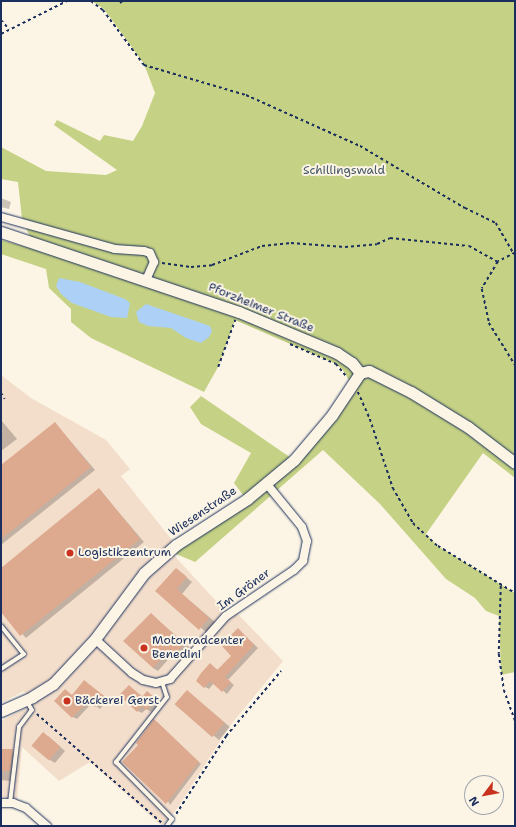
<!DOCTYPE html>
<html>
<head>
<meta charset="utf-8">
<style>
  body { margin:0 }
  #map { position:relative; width:516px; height:827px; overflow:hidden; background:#fcf5e5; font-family:"Shantell Sans",sans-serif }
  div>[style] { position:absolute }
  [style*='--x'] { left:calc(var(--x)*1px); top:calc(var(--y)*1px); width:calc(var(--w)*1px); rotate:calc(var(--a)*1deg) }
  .built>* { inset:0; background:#f3decb }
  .green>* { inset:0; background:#c5d184 }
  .water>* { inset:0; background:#add1f6 }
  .shadow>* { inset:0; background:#0003; transform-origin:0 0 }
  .building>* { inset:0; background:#ddaa8f; transform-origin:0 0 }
  .path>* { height:1.5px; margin-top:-0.75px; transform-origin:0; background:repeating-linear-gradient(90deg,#1b2f5e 0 3px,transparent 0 6px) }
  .roads { filter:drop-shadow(0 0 1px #1b2f5e) drop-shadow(0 0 1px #1b2f5e) }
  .lane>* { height:4px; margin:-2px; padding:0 2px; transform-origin:2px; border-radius:2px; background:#fcf5e5 }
  .street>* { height:8px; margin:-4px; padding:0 4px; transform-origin:4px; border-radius:4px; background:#fcf5e5 }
  .secondary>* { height:11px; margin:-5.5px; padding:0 5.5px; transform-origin:5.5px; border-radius:5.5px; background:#fcf5e5 }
  .dots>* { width:11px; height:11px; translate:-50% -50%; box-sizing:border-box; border:2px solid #fcf5e5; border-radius:50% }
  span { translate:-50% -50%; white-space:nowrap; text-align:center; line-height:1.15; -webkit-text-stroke:4px #fcf5e5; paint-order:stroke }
  .park-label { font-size:12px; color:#465868 }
  .street-label { font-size:12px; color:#1b2f5e }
  .poi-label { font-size:12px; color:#1b2f5e }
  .left { translate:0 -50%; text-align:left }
  .frame { position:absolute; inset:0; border:2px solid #1b2f5e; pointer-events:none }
  .north { position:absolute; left:464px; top:775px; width:40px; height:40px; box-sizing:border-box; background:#fcf5e5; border:1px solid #a2a6af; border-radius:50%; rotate:238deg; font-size:11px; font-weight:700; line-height:16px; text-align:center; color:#1b2f5e }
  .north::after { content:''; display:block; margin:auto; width:14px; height:18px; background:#c8321e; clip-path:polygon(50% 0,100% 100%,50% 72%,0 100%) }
</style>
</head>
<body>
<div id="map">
  <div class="built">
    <i style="clip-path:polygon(1px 375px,31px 398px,106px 440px,130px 469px,121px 476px,176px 545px,170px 551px,228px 614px,233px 609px,283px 661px,229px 727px,177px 809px,162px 826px,90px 762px,59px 781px,22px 747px,17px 799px,1px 797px,1px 721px,34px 704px,24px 691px,1px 703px)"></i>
  </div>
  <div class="green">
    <i style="clip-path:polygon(92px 1px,515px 1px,515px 478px,483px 453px,426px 534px,438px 546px,515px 593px,515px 672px,501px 675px,499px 616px,486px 611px,475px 598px,446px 579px,380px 504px,323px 450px,195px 562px,169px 551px,246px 499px,234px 483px,251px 453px,201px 424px,190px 407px,201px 396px,294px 460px,351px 384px,343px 370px,336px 364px,235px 320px,218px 367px,204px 392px,91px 338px,71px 322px,71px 309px,49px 288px,46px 269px,1px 254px,1px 240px,139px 278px,30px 237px,22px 219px,18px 182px,1px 179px,1px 147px,46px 171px,106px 175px,117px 170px,54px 125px,57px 120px,100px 141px,104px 135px,133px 141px,142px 126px,155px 93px,144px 64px,104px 9px)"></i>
  </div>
  <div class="water">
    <i style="clip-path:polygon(59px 278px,80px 282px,125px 299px,130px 303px,127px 318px,111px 317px,72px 303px,61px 294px,56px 286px)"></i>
    <i style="clip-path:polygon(146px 304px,210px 326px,212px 331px,209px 337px,201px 343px,186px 338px,171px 328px,148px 326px,139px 322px,136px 312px)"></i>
  </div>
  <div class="shadow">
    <i style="clip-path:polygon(1px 198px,11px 202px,9px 209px,1px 207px)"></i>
    <i style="clip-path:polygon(1px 420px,17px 439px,1px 451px)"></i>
    <i style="clip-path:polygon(55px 423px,95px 470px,1px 545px,1px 466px)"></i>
    <i style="clip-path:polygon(99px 489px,144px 542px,26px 638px,1px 610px,1px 569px)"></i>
    <i style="clip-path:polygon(176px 569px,192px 582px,182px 594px,215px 622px,206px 632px,157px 591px)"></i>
    <i style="clip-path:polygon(151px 614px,189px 647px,179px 658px,173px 654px,158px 671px,153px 668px)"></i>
    <i style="clip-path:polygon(238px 629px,258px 648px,228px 680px,234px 685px,227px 694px,214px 683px,209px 689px,205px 687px,210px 664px,218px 670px,233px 656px)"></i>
    <i style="clip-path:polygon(84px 681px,108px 699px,100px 709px,92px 703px,77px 719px,73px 717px,73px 696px)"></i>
    <i style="clip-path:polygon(129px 686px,143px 697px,147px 692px,160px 702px,151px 712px,146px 709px,142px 713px,138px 711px)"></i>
    <i style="left:187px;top:691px;width:56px;height:17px;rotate:40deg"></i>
    <i style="clip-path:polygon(157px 722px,201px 764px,170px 805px,139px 745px)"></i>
    <i style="clip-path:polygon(48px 736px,65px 751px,55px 763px,50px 760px)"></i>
    <i style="clip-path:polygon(1px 750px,17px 753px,14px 773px,11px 773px,10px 781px,1px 780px)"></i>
  </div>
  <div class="building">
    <i style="clip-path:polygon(55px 422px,91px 467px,1px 539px,1px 465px)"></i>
    <i style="clip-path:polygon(99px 488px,140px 539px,20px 636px,1px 612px,1px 568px)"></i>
    <i style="clip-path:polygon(176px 568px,187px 577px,177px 589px,209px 618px,199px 630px,155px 591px)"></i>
    <i style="clip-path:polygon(151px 613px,184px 644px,173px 656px,168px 651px,153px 668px,123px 641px)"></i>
    <i style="clip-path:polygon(238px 628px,254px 645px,225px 677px,231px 682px,222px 692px,210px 681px,204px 688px,196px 681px,201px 673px,210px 663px,217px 670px,231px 656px,221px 645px)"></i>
    <i style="clip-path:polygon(84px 680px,104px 696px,95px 707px,88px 701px,72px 718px,54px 701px,65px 689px,72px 695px)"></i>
    <i style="clip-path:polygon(129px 685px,142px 697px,147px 691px,156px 699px,146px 710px,142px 706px,137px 712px,119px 695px)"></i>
    <i style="left:187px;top:690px;width:50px;height:19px;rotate:41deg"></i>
    <i style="clip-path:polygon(154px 719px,199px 762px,166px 804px,122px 762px,138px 745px,136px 743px)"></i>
    <i style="left:43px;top:732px;width:23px;height:18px;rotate:40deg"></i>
    <i style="clip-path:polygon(1px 749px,13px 749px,10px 771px,1px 771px)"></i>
  </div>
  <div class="path">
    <i style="--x:91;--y:1;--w:15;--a:37"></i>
    <i style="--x:103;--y:10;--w:69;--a:53.3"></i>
    <i style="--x:144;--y:65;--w:106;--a:16.4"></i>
    <i style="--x:246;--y:95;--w:125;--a:24.1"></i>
    <i style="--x:360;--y:146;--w:122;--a:30.6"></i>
    <i style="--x:465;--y:208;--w:34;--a:26"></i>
    <i style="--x:496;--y:223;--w:36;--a:60"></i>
    <i style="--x:120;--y:1;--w:5;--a:53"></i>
    <i style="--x:1;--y:20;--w:12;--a:48"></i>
    <i style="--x:1;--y:34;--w:74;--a:-26.6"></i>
    <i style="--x:515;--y:253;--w:19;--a:152"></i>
    <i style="--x:498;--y:262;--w:31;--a:121"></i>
    <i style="--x:482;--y:289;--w:35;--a:78"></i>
    <i style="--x:489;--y:323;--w:49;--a:58.2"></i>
    <i style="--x:162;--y:263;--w:29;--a:8"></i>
    <i style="--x:191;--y:267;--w:21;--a:-5"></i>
    <i style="--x:212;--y:265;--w:53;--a:-20.8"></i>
    <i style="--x:262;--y:246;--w:29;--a:-6"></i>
    <i style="--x:291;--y:243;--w:54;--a:4.2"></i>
    <i style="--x:345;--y:247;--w:32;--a:-5"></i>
    <i style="--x:377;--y:244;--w:14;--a:-25"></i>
    <i style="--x:390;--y:238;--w:79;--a:5.8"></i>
    <i style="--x:469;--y:246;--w:33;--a:29"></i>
    <i style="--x:290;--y:344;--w:50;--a:23.5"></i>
    <i style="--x:336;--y:364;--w:16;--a:50"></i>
    <i style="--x:218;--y:367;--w:50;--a:-70.1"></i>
    <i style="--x:358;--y:392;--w:30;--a:66"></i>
    <i style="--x:370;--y:419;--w:73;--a:71.6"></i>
    <i style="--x:393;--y:488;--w:40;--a:60.3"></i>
    <i style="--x:413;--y:523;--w:34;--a:43"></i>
    <i style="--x:438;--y:546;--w:90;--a:31.4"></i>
    <i style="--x:1;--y:393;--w:7;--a:56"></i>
    <i style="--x:501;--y:586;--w:68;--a:91.7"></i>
    <i style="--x:499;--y:654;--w:36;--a:82"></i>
    <i style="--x:504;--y:690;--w:33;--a:70"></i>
    <i style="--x:37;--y:714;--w:166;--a:41.1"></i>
    <i style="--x:176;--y:814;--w:93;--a:-57.3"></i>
    <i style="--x:226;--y:736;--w:85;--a:-49.8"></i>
  </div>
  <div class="roads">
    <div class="lane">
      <i style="--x:1;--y:626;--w:36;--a:51"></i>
      <i style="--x:24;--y:654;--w:27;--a:147"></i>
      <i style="--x:162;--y:682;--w:16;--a:72"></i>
      <i style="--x:167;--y:697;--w:83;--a:128.1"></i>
      <i style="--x:116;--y:762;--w:80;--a:45.5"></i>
      <i style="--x:172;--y:819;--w:9;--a:126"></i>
      <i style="--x:10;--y:803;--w:77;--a:-83.2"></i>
      <i style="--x:19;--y:727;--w:21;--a:-53"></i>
      <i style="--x:32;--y:710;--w:12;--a:-121"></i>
    </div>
    <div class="street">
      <i style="--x:1;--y:217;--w:118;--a:15.7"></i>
      <i style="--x:115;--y:249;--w:29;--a:4"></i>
      <i style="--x:144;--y:251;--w:6;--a:18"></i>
      <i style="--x:150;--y:253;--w:10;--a:66"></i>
      <i style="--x:154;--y:262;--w:20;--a:114"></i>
      <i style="--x:95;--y:639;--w:50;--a:42.6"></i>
      <i style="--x:132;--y:673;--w:13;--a:32"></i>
      <i style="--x:143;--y:680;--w:13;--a:13"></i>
      <i style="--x:156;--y:683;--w:15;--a:-16"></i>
      <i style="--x:170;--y:679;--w:84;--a:-48.4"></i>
      <i style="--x:226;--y:616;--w:82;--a:-34.1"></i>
      <i style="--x:294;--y:570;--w:13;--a:-45"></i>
      <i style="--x:303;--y:561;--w:20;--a:-79"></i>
      <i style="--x:307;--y:541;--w:15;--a:-110"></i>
      <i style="--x:302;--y:527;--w:57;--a:-129.3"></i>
      <i style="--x:1;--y:803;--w:12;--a:0"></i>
      <i style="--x:13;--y:803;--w:14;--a:21"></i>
      <i style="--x:26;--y:808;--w:28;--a:41"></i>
    </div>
    <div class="secondary">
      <i style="--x:1;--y:232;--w:251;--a:18.6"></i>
      <i style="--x:239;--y:312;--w:106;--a:22.7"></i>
      <i style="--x:337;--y:353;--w:18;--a:34"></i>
      <i style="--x:352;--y:363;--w:13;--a:51"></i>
      <i style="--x:1;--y:711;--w:34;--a:-24"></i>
      <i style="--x:32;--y:697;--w:25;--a:-32"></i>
      <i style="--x:53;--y:684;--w:62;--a:-47"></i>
      <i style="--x:95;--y:639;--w:82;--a:-53.4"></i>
      <i style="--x:144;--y:573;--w:43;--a:-41.2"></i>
      <i style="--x:176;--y:545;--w:85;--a:-32.9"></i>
      <i style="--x:247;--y:499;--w:61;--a:-39.7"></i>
      <i style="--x:294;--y:460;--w:59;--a:-49.8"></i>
      <i style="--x:332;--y:415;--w:50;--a:-56.3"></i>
      <i style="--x:360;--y:373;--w:9;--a:-13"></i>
      <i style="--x:369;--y:371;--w:47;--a:26.6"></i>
      <i style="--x:411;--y:392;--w:67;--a:31.6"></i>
      <i style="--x:468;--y:427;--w:59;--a:37.5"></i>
    </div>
  </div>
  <div class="dots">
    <i style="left:70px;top:553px;background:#c8321e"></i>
    <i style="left:144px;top:648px;background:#c8321e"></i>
    <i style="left:67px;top:701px;background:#c8321e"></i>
  </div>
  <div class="park-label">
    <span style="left:344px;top:171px">Schillingswald</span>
  </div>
  <div class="street-label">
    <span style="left:261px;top:308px;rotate:22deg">Pforzheimer Straße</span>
    <span style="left:203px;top:512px;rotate:-34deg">Wiesenstraße</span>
    <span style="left:244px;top:590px;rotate:-36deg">Im Gröner</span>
  </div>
  <div class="poi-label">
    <span class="left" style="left:78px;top:553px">Logistikzentrum</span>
    <span class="left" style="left:152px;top:648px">Motorradcenter<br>Benedini</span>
    <span class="left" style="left:75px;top:701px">Bäckerei Gerst</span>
  </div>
  <div class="frame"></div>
  <div class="north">N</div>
</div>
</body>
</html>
